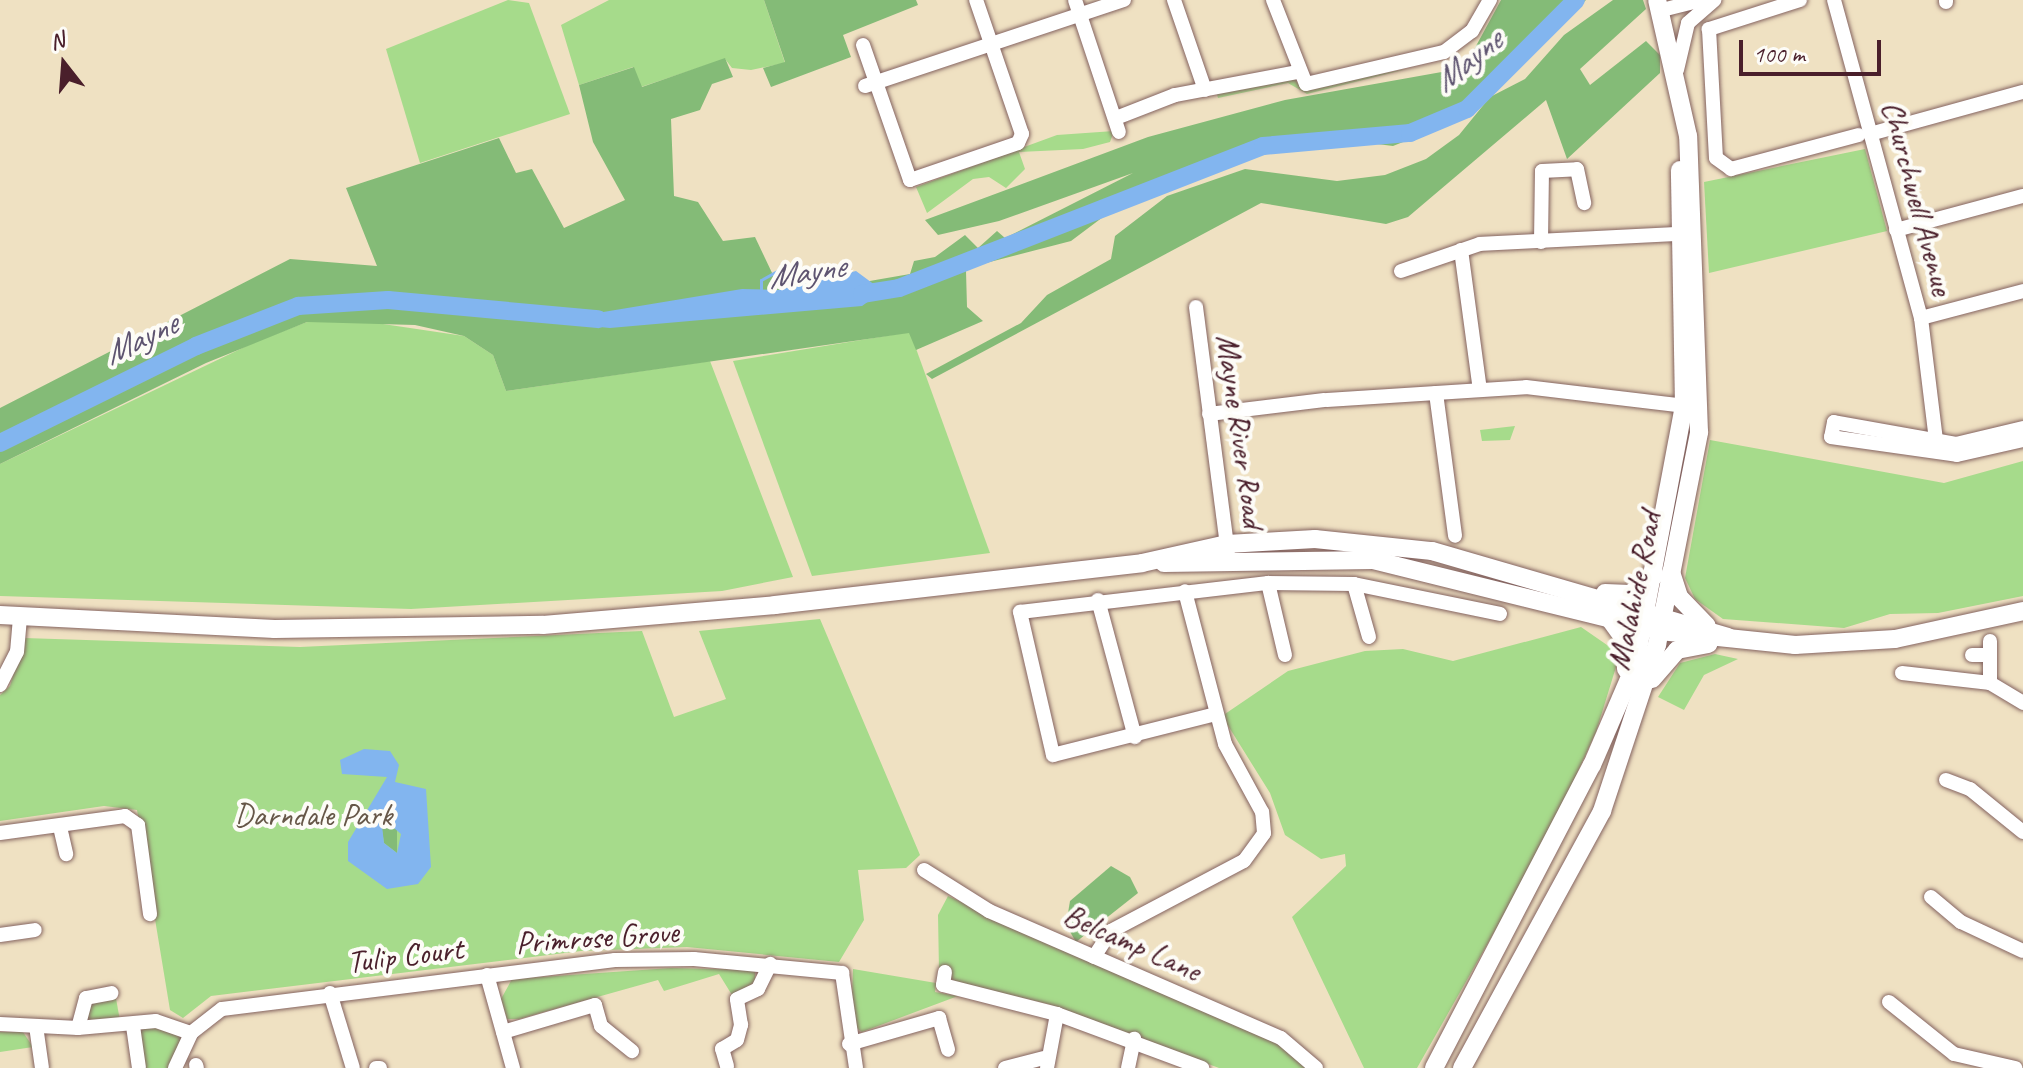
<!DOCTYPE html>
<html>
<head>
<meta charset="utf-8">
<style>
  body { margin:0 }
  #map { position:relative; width:2023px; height:1068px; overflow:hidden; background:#efe1c2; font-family:Caveat,sans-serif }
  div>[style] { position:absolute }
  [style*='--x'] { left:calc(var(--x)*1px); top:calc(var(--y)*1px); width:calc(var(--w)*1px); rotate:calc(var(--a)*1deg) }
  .green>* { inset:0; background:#a6db8b }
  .forest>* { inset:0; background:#84bb77 }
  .water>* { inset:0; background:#82b5ef }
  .stream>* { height:3px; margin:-1.5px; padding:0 1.5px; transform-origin:1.5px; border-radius:1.5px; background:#82b5ef }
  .river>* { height:18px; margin:-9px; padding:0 9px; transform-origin:9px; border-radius:9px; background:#82b5ef }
  .roads { filter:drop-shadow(0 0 2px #846360) drop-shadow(0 0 2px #846360) }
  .minor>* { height:14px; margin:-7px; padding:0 7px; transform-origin:7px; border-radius:7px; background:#fff }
  .major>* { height:18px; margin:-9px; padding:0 9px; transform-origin:9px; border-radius:9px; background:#fff }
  span { translate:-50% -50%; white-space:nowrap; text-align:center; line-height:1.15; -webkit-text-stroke:8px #fdfcf7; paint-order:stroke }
  .street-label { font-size:32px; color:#4a1f2b }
  .park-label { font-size:32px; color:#665748 }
  .water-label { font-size:34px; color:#5e5470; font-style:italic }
  .north { position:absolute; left:24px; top:24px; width:80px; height:80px; -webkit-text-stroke:6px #fdfcf7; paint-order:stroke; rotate:343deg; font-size:22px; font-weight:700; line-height:32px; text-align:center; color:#4a1f2b }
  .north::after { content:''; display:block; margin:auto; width:28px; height:36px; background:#4a1f2b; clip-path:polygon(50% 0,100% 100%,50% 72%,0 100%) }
  .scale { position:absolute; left:1739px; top:40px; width:142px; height:36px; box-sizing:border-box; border:4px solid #4a1f2b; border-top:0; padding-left:10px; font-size:24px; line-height:28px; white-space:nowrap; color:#4a1f2b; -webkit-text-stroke:6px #fdfcf7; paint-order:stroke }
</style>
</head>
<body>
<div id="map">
  <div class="green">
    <i style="clip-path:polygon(508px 0,529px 3px,570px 114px,420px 163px,386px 49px)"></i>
    <i style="clip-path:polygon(609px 0,764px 0,785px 63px,751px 70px,732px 68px,725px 59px,641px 87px,633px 67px,579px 85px,561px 25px)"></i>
    <i style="clip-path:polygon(1407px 69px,1307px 94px,1288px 83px,1218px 98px,1216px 91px,1294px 78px,1301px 88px)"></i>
    <i style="clip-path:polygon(1114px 131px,1110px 142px,1083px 149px,1019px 152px,1025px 169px,1006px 188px,989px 177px,973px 179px,927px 213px,916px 187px,1057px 135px)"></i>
    <i style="clip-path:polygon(1865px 149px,1887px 231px,1709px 273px,1704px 182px)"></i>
    <i style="clip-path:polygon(356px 320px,464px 336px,493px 355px,506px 391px,710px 361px,793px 577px,722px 591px,411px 609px,0 596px,0 464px,255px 342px,307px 322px)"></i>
    <i style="clip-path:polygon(910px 332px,990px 553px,812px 576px,733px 361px)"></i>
    <i style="clip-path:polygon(1515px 426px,1510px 440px,1482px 441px,1480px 430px)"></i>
    <i style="clip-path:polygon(1710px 440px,1944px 483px,2023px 461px,2023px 596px,1938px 613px,1890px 614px,1844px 628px,1723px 619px,1695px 599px,1685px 578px)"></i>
    <i style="clip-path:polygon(820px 619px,920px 855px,906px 868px,858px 870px,864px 920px,839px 962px,687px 947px,581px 951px,211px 996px,183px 1018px,170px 1010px,137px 810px,104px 806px,0 821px,0 695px,10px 686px,24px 638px,300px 647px,642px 631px,674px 717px,726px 699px,699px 631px)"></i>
    <i style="clip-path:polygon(1581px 627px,1620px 654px,1596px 732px,1547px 839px,1417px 1068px,1364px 1068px,1292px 917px,1346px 866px,1345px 854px,1321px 859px,1285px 835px,1270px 793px,1222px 716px,1288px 671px,1365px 651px,1403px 649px,1453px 661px)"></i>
    <i style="clip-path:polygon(1715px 654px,1738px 659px,1704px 675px,1684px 710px,1658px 697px,1680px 663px)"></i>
    <i style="clip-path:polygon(948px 896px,1290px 1049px,1310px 1068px,1219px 1068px,1048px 1004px,958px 983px,939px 971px,938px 915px)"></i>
    <i style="clip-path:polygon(671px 968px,755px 970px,755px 982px,732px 995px,719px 974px,664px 991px,658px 980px,519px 1019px,507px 1019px,501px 999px,512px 979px)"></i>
    <i style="clip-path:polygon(853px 969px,936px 983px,935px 992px,958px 996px,862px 1032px,851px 1024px)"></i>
    <i style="clip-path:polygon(115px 993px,121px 1026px,78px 1028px,86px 998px)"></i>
    <i style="clip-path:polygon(156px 1021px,191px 1033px,169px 1068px,139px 1068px,133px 1026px)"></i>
    <i style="clip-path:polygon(0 1032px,23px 1032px,33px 1047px,0 1052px)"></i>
  </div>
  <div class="forest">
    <i style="clip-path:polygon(764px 0,916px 0,918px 5px,843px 35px,851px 57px,771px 87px,763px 68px,785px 62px)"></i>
    <i style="clip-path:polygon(1501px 0,1586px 0,1532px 55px,1498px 75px,1468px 112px,1438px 128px,1393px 146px,1321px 137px,1151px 181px,1071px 241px,978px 265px,966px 271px,967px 307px,983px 321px,916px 350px,909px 333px,506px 391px,493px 355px,464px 336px,415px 325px,307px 322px,206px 363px,0 464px,0 408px,290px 259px,377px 266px,346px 188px,499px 138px,516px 173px,532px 169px,564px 228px,625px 200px,593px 142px,579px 85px,634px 67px,642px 87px,725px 58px,733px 77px,712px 84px,700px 110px,671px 119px,674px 196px,698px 202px,723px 241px,755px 237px,783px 296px,910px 274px,914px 261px,935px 257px,965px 235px,978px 248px,997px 231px,1005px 238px,1133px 173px,999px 221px,938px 235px,925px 220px,1148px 137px,1285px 100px,1464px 68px)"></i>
    <i style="clip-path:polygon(1613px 0,1643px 0,1646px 9px,1580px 69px,1590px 85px,1646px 41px,1660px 55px,1660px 73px,1567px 159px,1546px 100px,1408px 217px,1386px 224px,1261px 203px,932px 379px,926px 374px,1021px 323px,1047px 295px,1111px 259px,1115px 236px,1167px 196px,1245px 169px,1337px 181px,1385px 175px,1426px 159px,1459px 135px,1490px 97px,1525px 79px,1564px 35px)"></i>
    <i style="clip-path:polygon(380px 817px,397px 824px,397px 853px,384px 843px)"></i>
    <i style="clip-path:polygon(1111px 866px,1130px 877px,1138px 893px,1076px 942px,1066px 925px,1070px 901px)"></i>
  </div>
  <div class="water">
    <i style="clip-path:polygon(856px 271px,883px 291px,862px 306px,610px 328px,579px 325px,573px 317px,742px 289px,778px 290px)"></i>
    <i style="clip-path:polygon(evenodd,364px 749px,390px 751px,399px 765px,395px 782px,426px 789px,431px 867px,418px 884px,387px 889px,348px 861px,348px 842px,387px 777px,342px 774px,340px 760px,364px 749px,381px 817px,401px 834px,397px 853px,384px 843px,381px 817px)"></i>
  </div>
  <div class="stream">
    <i style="--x:761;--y:290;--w:10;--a:-90"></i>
    <i style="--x:761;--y:280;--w:25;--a:-29"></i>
  </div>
  <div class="river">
    <i style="--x:862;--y:294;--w:37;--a:-9"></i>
    <i style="--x:899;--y:288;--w:391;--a:-21.3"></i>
    <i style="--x:1263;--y:146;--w:148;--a:-5.1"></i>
    <i style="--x:1410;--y:133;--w:62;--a:-22.8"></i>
    <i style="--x:1467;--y:109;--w:154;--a:-45"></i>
    <i style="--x:0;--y:443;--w:219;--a:-26.3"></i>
    <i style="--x:196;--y:346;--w:110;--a:-21.4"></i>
    <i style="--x:298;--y:306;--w:90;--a:-3.8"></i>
    <i style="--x:388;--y:300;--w:211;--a:5.2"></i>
  </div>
  <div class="roads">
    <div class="minor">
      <i style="--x:1075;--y:0;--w:139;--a:71.6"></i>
      <i style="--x:1174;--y:0;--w:95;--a:71"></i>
      <i style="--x:1273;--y:0;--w:90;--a:68.6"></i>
      <i style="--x:1306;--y:84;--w:142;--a:-13.1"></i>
      <i style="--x:1444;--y:52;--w:35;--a:-37"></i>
      <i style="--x:1472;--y:31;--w:36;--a:-60"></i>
      <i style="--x:1800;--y:0;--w:96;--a:162.3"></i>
      <i style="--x:1709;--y:29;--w:129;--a:86.9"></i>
      <i style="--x:1716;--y:158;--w:19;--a:36"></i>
      <i style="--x:1731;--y:169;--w:132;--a:-14.9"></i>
      <i style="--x:1834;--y:0;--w:330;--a:74.7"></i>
      <i style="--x:1921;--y:318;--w:123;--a:83"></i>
      <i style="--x:1946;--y:0;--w:2;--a:90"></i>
      <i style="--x:1662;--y:10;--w:41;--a:-14"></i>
      <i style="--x:863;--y:45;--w:143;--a:70.8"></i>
      <i style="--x:910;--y:180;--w:114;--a:-18.9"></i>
      <i style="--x:1018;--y:143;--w:10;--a:-66"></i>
      <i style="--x:1022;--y:134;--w:142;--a:-108.9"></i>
      <i style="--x:1677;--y:70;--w:48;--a:-76.8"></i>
      <i style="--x:1688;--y:23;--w:35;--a:-41"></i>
      <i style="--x:865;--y:86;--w:273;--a:-18.4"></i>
      <i style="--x:1116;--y:118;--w:63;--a:-21.3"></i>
      <i style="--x:1175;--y:95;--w:125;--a:-10.6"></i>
      <i style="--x:1870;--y:134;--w:159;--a:-15.4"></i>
      <i style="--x:1896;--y:230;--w:131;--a:-15"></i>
      <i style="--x:1541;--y:242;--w:71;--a:-89.2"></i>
      <i style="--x:1542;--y:171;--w:35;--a:-3"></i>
      <i style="--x:1577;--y:169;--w:35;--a:78"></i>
      <i style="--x:1461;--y:250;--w:141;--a:82.3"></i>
      <i style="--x:1401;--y:271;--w:83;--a:-18.9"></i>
      <i style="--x:1480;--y:244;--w:199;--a:-2.9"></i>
      <i style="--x:1196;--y:307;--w:247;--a:82.6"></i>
      <i style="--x:1921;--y:318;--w:106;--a:-14.8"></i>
      <i style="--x:1436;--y:393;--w:144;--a:82.4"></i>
      <i style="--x:1327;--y:400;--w:199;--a:-3.7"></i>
      <i style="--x:1526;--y:387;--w:169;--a:6.8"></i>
      <i style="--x:1209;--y:414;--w:116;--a:-6.9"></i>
      <i style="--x:2023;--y:428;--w:69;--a:166.6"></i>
      <i style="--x:1956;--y:444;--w:124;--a:-169.8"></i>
      <i style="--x:1834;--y:422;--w:15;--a:101"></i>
      <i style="--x:1831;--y:437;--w:127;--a:8.1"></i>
      <i style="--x:1957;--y:455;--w:68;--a:-12.8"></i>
      <i style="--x:1268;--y:583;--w:74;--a:76.7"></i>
      <i style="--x:1354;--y:584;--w:55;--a:74.2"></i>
      <i style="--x:1098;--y:600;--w:142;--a:74.9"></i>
      <i style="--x:1972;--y:655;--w:18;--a:0"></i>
      <i style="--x:1902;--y:673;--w:89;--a:6.5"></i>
      <i style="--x:1990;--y:683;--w:39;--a:31"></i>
      <i style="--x:1990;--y:683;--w:42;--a:-90"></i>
      <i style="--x:0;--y:685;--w:37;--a:-63"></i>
      <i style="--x:17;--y:652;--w:36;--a:-85"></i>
      <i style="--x:1216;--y:714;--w:168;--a:165.9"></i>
      <i style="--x:1053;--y:755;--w:147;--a:-103"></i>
      <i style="--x:1020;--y:612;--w:250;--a:-6.7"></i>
      <i style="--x:1268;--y:583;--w:86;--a:0.7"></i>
      <i style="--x:1354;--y:584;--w:149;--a:11.6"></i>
      <i style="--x:1946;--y:780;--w:26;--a:21"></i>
      <i style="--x:1970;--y:789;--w:68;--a:39.1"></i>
      <i style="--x:60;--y:827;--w:28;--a:77"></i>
      <i style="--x:0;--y:833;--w:126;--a:-7.7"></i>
      <i style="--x:125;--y:816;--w:16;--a:35"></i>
      <i style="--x:138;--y:825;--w:90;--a:82.3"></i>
      <i style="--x:924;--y:870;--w:77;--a:32.2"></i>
      <i style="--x:989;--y:911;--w:318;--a:23.5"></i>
      <i style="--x:1281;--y:1038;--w:46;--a:40.6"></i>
      <i style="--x:1931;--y:897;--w:39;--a:40"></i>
      <i style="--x:1961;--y:922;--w:68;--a:25.1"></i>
      <i style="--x:0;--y:935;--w:35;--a:-8"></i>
      <i style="--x:1094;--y:957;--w:31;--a:-57"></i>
      <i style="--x:1111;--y:931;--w:150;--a:-27.8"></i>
      <i style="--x:1244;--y:861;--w:34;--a:-54"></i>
      <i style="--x:1264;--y:833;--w:21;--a:-95"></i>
      <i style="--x:1262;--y:812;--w:77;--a:-118.6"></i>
      <i style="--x:1225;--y:744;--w:158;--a:-104.7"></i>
      <i style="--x:945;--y:972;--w:13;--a:99"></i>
      <i style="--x:943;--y:985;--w:118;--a:14.3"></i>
      <i style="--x:1057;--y:1014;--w:155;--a:20.4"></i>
      <i style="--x:487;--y:975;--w:97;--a:74.4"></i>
      <i style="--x:330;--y:993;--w:78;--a:73"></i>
      <i style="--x:1889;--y:1002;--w:83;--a:38.7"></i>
      <i style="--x:1954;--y:1054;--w:63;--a:12.9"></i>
      <i style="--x:0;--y:1024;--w:78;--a:2.9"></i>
      <i style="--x:78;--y:1028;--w:78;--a:-5.1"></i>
      <i style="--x:156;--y:1021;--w:37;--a:19"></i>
      <i style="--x:36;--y:1026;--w:42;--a:81.9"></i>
      <i style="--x:133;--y:1026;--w:42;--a:81.9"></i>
      <i style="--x:78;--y:1028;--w:31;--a:-75"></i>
      <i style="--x:86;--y:998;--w:26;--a:-11"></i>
      <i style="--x:503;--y:1032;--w:96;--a:-16.4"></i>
      <i style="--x:595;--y:1005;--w:22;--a:74"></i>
      <i style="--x:601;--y:1026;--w:40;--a:39"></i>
      <i style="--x:849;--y:1044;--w:94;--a:-16.1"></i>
      <i style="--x:939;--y:1018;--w:33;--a:74"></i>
      <i style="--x:196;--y:1065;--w:3;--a:72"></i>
      <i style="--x:727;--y:1066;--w:18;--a:-106"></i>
      <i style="--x:722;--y:1049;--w:17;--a:-31"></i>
      <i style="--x:737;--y:1040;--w:16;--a:-75"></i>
      <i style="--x:741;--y:1025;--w:26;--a:-99"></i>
      <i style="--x:737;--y:999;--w:23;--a:-25"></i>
      <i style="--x:758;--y:989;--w:28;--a:-64"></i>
      <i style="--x:175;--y:1068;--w:38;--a:-65"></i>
      <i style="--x:191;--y:1033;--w:39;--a:-38"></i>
      <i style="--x:222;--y:1009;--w:396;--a:-7.1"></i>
      <i style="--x:615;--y:960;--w:79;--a:-0.7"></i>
      <i style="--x:694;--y:959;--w:149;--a:5.4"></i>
      <i style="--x:842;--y:973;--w:96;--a:81.6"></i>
      <i style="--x:376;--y:1068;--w:4;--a:0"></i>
      <i style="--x:1005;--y:1068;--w:40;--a:-14.4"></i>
      <i style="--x:1047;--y:1068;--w:55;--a:-79.5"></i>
      <i style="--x:1128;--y:1068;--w:30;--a:-78"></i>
    </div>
    <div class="major">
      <i style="--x:1164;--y:563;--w:209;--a:-0.8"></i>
      <i style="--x:1373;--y:560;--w:296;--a:13.9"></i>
      <i style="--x:1660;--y:631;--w:136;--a:5.9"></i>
      <i style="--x:1795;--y:645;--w:100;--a:-3.4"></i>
      <i style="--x:1895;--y:639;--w:131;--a:-12.3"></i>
      <i style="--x:1671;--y:572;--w:26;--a:72"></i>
      <i style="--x:1679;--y:597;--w:40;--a:46"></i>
      <i style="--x:1605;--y:593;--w:25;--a:2"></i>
      <i style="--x:1630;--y:594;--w:31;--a:-37"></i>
      <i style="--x:0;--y:615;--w:275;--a:2.9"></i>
      <i style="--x:275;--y:629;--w:268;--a:-0.9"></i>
      <i style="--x:543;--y:625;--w:233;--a:-4.9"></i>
      <i style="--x:775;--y:605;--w:369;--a:-6.5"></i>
      <i style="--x:1142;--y:563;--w:87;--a:-12.6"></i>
      <i style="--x:1227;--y:544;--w:88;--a:-3.3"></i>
      <i style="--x:1315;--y:539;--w:118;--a:5.9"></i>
      <i style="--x:1432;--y:551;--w:308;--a:16.2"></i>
      <i style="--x:1609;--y:618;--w:29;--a:54"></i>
      <i style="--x:1626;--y:641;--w:28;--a:90"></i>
      <i style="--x:1652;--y:679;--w:38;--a:-49"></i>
      <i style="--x:1677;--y:650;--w:32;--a:-11"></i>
      <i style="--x:1434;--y:1068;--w:342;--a:-62.5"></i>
      <i style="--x:1592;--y:765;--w:109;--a:-66.7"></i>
      <i style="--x:1635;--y:665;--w:264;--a:-79.3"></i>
      <i style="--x:1684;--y:406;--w:236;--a:-91"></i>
      <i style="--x:1462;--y:1068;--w:293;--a:-61.4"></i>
      <i style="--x:1602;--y:811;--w:175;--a:-71.7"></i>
      <i style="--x:1657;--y:645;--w:217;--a:-78.8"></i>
      <i style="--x:1699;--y:432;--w:296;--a:-92.1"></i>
      <i style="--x:1688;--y:136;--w:139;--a:-102.8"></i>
    </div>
  </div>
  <div class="street-label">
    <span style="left:1917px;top:198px;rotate:75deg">Churchwell Avenue</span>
    <span style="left:1240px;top:431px;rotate:82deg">Mayne River Road</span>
    <span style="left:1635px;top:591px;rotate:-78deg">Malahide Road</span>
    <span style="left:597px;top:938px;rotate:-4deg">Primrose Grove</span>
    <span style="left:1132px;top:943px;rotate:24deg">Belcamp Lane</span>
    <span style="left:405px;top:956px;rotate:-7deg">Tulip Court</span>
  </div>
  <div class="park-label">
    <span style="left:313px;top:815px">Darndale Park</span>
  </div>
  <div class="water-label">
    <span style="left:1467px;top:60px;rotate:-39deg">Mayne</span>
    <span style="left:806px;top:271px;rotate:-9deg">Mayne</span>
    <span style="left:140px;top:338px;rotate:-26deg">Mayne</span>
  </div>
  <div class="north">N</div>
  <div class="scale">100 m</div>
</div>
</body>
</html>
